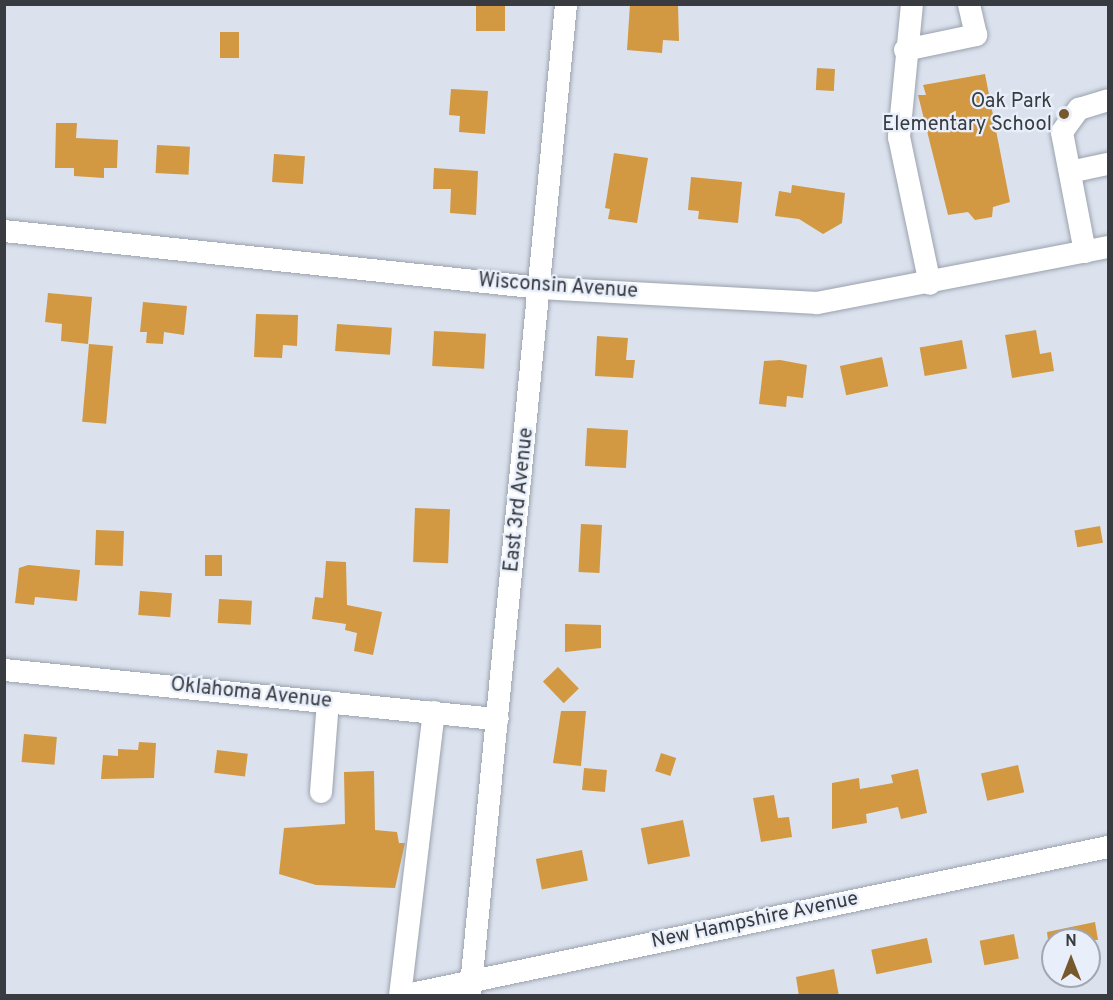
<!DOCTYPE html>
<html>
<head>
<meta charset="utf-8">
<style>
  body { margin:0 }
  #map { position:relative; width:1113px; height:1000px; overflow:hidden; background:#dbe2ee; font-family:Overpass,sans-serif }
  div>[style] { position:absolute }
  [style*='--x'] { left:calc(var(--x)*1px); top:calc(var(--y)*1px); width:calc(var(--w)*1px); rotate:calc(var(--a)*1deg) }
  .building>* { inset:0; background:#d29842; transform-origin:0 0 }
  .roads { filter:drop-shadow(0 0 2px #9ba2ad) drop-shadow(0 0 2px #9ba2ad) }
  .minor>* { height:22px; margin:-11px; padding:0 11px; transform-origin:11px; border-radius:11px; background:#fff }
  .dots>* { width:16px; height:16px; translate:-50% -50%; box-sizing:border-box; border:3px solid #e8effb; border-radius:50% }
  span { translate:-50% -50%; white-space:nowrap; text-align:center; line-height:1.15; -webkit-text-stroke:4.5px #e8effb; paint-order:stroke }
  .poi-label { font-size:20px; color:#383b3f }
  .right { translate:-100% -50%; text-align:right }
  .street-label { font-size:20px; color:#383b3f }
  .frame { position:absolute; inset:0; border:6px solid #383b3f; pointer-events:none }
  .north { position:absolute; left:1041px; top:928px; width:60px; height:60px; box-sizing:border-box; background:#e8effb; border:2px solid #a2a7b0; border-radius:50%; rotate:0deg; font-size:16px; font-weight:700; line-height:24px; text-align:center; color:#383b3f }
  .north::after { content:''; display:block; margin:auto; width:21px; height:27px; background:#77582d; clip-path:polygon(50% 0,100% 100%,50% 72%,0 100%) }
</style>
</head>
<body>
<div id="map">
  <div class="building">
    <i style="left:476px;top:4px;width:29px;height:27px"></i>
    <i style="clip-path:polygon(630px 4px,678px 4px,679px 41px,663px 40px,662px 53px,627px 50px)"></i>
    <i style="left:220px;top:32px;width:19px;height:26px"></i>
    <i style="left:817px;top:68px;width:18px;height:22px;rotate:3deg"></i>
    <i style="clip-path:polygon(985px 74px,1010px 202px,993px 207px,992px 217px,975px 220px,968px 212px,948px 215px,918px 95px,926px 95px,923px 85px)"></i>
    <i style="clip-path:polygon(451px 89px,488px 91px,485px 134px,459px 132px,460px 116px,449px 115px)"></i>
    <i style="clip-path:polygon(56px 123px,77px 123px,76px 138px,118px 140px,117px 168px,104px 168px,104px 178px,74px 176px,74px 168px,55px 168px)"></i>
    <i style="left:157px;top:145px;width:33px;height:28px;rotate:3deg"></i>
    <i style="clip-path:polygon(614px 153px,648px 158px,637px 223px,608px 219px,610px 209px,605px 208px)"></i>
    <i style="left:274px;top:154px;width:31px;height:28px;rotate:4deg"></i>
    <i style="clip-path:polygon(434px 168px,478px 171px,476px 215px,450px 213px,451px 189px,433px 189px)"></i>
    <i style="clip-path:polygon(691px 177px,742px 182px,738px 223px,698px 219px,699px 211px,688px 210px)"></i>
    <i style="clip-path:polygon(792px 185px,845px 193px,842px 223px,823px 234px,799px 219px,775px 216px,779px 191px,791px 193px)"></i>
    <i style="clip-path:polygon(48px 293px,92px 297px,88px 344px,61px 341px,62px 324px,45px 322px)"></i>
    <i style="clip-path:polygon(143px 302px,187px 306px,184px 335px,164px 332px,163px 344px,146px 343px,147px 332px,140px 332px)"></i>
    <i style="clip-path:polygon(256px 314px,298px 315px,297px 346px,283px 345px,282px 358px,254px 357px)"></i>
    <i style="left:337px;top:324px;width:55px;height:27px;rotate:4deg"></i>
    <i style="clip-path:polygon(1036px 330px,1040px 354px,1051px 352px,1054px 371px,1012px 378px,1005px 335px)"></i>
    <i style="left:434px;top:331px;width:52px;height:35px;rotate:3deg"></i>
    <i style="clip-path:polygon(597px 336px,628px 338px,626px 360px,635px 360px,633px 378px,595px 376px)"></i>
    <i style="left:962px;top:340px;width:29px;height:43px;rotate:80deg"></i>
    <i style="left:89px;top:344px;width:24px;height:78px;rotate:5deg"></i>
    <i style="left:882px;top:357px;width:30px;height:43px;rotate:78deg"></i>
    <i style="clip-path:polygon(780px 360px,807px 365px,803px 398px,787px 396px,786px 407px,759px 404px,764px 361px)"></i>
    <i style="left:587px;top:428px;width:41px;height:38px;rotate:3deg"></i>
    <i style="left:415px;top:508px;width:35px;height:54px;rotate:2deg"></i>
    <i style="left:581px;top:524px;width:21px;height:48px;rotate:3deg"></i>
    <i style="left:1100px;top:526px;width:17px;height:26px;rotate:80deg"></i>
    <i style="left:96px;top:530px;width:28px;height:35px;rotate:2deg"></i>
    <i style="left:205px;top:555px;width:17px;height:21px"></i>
    <i style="clip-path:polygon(326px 561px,346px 562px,347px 605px,382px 612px,373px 655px,354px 651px,357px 633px,345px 630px,346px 624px,312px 619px,315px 597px,323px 598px)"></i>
    <i style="clip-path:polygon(28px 565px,80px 570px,77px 601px,35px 597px,34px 605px,15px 603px,19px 568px)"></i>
    <i style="left:140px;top:591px;width:32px;height:24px;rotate:4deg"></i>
    <i style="left:219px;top:599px;width:33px;height:24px;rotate:3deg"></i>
    <i style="clip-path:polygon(565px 624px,601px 625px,601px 648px,565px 652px)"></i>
    <i style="left:558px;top:667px;width:30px;height:21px;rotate:46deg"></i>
    <i style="clip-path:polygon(561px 711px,586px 711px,581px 766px,553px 763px)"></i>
    <i style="left:24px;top:734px;width:33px;height:28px;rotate:5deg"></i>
    <i style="clip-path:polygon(139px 742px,156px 743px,154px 778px,101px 779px,103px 755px,118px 756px,118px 749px,138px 750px)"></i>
    <i style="left:217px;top:750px;width:31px;height:23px;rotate:7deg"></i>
    <i style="left:661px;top:753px;width:16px;height:19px;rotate:18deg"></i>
    <i style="left:1018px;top:765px;width:28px;height:38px;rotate:77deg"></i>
    <i style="left:584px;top:768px;width:23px;height:22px;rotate:5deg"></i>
    <i style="clip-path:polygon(918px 769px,927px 813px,901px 819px,898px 807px,866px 814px,867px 823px,832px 829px,832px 783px,859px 778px,860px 789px,893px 783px,891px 775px)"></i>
    <i style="clip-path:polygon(374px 771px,375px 830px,397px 832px,399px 843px,405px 843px,395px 888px,316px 885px,279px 874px,284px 828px,345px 824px,344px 772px)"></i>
    <i style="clip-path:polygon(774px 795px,778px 818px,789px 817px,792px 837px,761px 842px,753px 798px)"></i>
    <i style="left:683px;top:820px;width:37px;height:43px;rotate:79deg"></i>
    <i style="left:582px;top:850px;width:31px;height:47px;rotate:79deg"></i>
    <i style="clip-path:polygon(1095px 922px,1098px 940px,1048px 940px,1047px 932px)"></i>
    <i style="left:1014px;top:934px;width:25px;height:35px;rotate:79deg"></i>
    <i style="left:927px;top:938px;width:25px;height:57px;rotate:78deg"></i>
    <i style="clip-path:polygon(834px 969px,839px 996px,799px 996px,796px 977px)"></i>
  </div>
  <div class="roads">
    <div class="minor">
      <i style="--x:912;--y:4;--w:134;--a:95.6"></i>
      <i style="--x:899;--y:137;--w:150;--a:78.1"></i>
      <i style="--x:905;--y:50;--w:73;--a:-11.9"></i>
      <i style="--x:976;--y:35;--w:32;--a:-103"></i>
      <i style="--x:1070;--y:172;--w:39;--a:-12"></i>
      <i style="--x:4;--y:231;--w:540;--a:6.06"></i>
      <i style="--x:541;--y:288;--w:276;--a:3.1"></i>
      <i style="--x:817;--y:303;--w:296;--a:-10.9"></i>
      <i style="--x:1085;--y:252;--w:122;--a:-100.9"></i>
      <i style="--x:1062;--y:132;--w:29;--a:-54"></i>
      <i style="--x:1079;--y:109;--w:30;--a:-17"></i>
      <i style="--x:4;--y:670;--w:496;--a:5.7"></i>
      <i style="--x:321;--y:792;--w:90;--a:-85.6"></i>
      <i style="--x:400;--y:996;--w:286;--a:-83.2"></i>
      <i style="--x:402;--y:996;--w:722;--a:-11.92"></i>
      <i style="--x:470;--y:996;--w:997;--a:-84.47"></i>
    </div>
  </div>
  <div class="dots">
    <i style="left:1064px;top:114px;background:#77582d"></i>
  </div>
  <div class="poi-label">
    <span class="right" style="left:1052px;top:114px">Oak Park<br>Elementary School</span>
  </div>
  <div class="street-label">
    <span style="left:558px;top:287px;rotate:4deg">Wisconsin Avenue</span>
    <span style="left:520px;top:500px;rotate:-84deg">East 3rd Avenue</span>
    <span style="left:251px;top:694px;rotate:6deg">Oklahoma Avenue</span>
    <span style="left:755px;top:921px;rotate:-12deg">New Hampshire Avenue</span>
  </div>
  <div class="frame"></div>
  <div class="north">N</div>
</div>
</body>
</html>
